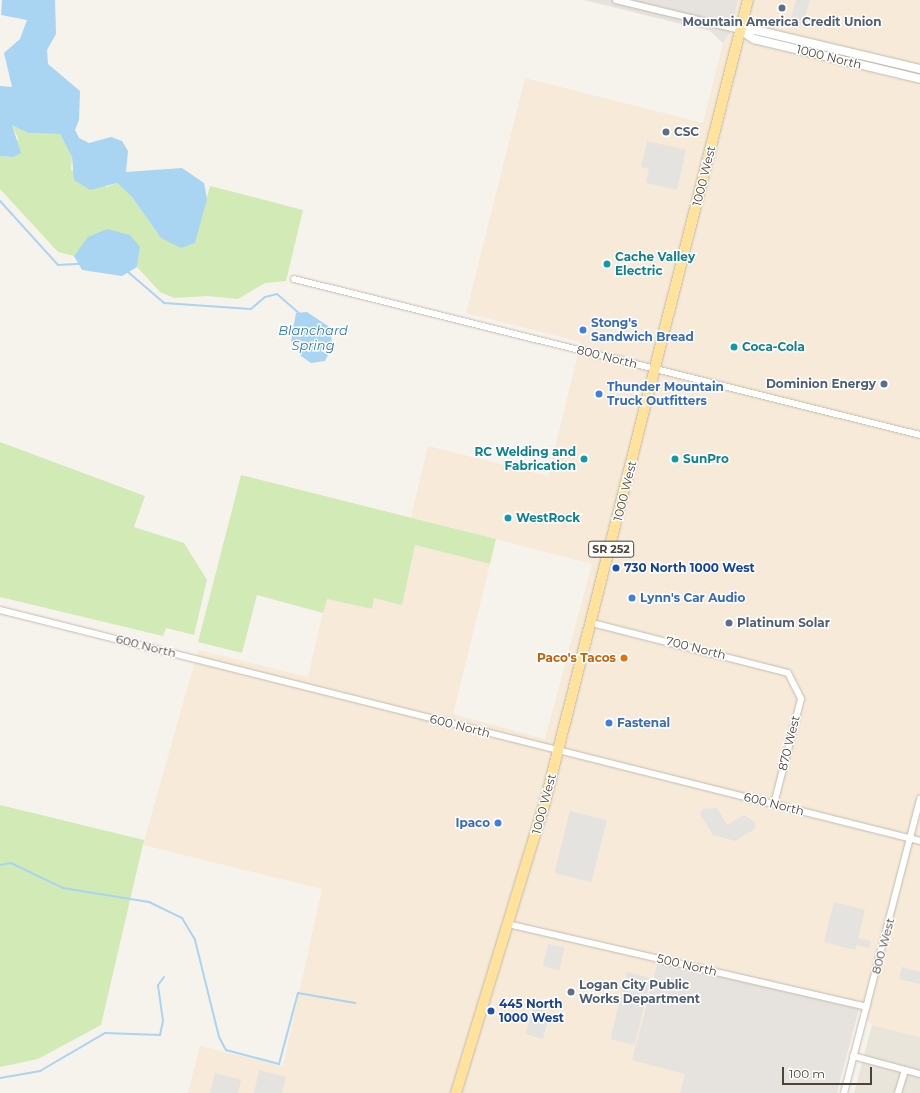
<!DOCTYPE html>
<html>
<head>
<meta charset="utf-8">
<style>
  body { margin:0 }
  #map { position:relative; width:920px; height:1093px; overflow:hidden; background:#f6f3ec; font-family:Montserrat,sans-serif }
  div>[style] { position:absolute }
  [style*='--x'] { left:calc(var(--x)*1px); top:calc(var(--y)*1px); width:calc(var(--w)*1px); rotate:calc(var(--a)*1deg) }
  .residential>* { inset:0; background:#eae5da }
  .commercial>* { inset:0; background:#f7ead8 }
  .industrial>* { inset:0; background:#e6e2dd }
  .green>* { inset:0; background:#d2eab5 }
  .parking>* { inset:0; background:#e5e3e0; transform-origin:0 0 }
  .water>* { inset:0; background:#a9d4f2 }
  .stream>* { height:2px; margin:-1px; padding:0 1px; transform-origin:1px; border-radius:1px; background:#a9d4f2 }
  .roads { filter:drop-shadow(0 0 1px #c2bbae) drop-shadow(0 0 1px #c2bbae) }
  .minor>* { height:6px; margin:-3px; padding:0 3px; transform-origin:3px; border-radius:3px; background:#fff }
  .tertiary>* { height:8px; margin:-4px; padding:0 4px; transform-origin:4px; border-radius:4px; background:#fff }
  .primary>* { height:10px; margin:-5px; padding:0 5px; transform-origin:5px; border-radius:5px; background:#ffe39c }
  .dots>* { width:11px; height:11px; translate:-50% -50%; box-sizing:border-box; border:2px solid #fff; border-radius:50% }
  span { translate:-50% -50%; white-space:nowrap; text-align:center; line-height:1.15; -webkit-text-stroke:3px #fff; paint-order:stroke }
  .shield-label span { padding:1px 3px; background:#fff; border:1px solid; border-radius:3px; -webkit-text-stroke-width:0 }
  .shield-label { font-size:11px; color:#4b4439; font-weight:700 }
  .service-label { font-size:12px; color:#4e5e75; font-weight:700 }
  .left { translate:0 -50%; text-align:left }
  .right { translate:-100% -50%; text-align:right }
  .street-label { font-size:12px; color:#4b4439 }
  .culture-label { font-size:12px; color:#0d838f; font-weight:700 }
  .shop-label { font-size:12px; color:#366cbe; font-weight:700 }
  .transit-label { font-size:12px; color:#164399; font-weight:700 }
  .food-label { font-size:12px; color:#c56008; font-weight:700 }
  .water-label { font-size:13px; color:#2e7ab2; font-style:italic }
  .scale { position:absolute; left:782px; top:1067px; width:90px; height:18px; box-sizing:border-box; border:2px solid #4b4439; border-top:0; padding-left:5px; font-size:12px; line-height:14px; white-space:nowrap; color:#4b4439; -webkit-text-stroke:3px #fff; paint-order:stroke }
</style>
</head>
<body>
<div id="map">
  <div class="residential">
    <i style="clip-path:polygon(872px 1025px,920px 1037px,920px 1093px,854px 1093px)"></i>
  </div>
  <div class="commercial">
    <i style="clip-path:polygon(738px 0,920px 0,920px 1037px,872px 1025px,859px 1009px,685px 1074px,680px 1093px,188px 1093px,200px 1046px,283px 1066px,322px 889px,143px 845px,198px 650px,308px 677px,326px 599px,372px 609px,374px 598px,415px 545px,490px 564px,453px 714px,545px 739px,592px 564px,411px 517px,428px 446px,548px 476px,581px 342px,466px 313px,525px 78px,703px 123px,723px 43px,731px 31px)"></i>
  </div>
  <div class="industrial">
    <i style="clip-path:polygon(584px 0,738px 0,731px 31px,723px 43px,710px 31px)"></i>
    <i style="clip-path:polygon(658px 961px,859px 1009px,837px 1093px,680px 1093px,685px 1074px,632px 1060px)"></i>
  </div>
  <div class="green">
    <i style="clip-path:polygon(11px 124px,28px 133px,60px 134px,72px 157px,71px 170px,107px 187px,117px 183px,132px 197px,161px 238px,195px 243px,210px 186px,303px 210px,286px 281px,265px 283px,238px 299px,208px 296px,174px 298px,160px 292px,137px 267px,140px 247px,79px 249px,74px 256px,58px 252px,0 189px,0 156px,13px 157px,18px 138px)"></i>
    <i style="clip-path:polygon(0 442px,145px 496px,134px 527px,184px 543px,207px 580px,194px 635px,166px 628px,163px 636px,0 597px)"></i>
    <i style="clip-path:polygon(241px 475px,496px 539px,490px 564px,415px 545px,402px 605px,374px 598px,372px 609px,327px 599px,323px 613px,257px 595px,242px 653px,198px 642px)"></i>
    <i style="clip-path:polygon(0 805px,144px 840px,101px 1025px,38px 1059px,0 1067px)"></i>
  </div>
  <div class="parking">
    <i style="clip-path:polygon(796px 0,810px 0,803px 25px,790px 21px)"></i>
    <i style="clip-path:polygon(647px 141px,686px 150px,677px 190px,646px 183px,649px 169px,641px 167px)"></i>
    <i style="clip-path:polygon(717px 808px,727px 825px,744px 815px,755px 822px,755px 829px,735px 841px,713px 835px,700px 814px,703px 809px)"></i>
    <i style="left:570px;top:811px;width:38px;height:64px;rotate:14deg"></i>
    <i style="clip-path:polygon(834px 902px,865px 910px,858px 938px,871px 941px,869px 948px,857px 945px,855px 950px,824px 942px)"></i>
    <i style="left:548px;top:944px;width:17px;height:23px;rotate:13deg"></i>
    <i style="clip-path:polygon(902px 967px,920px 972px,920px 984px,899px 979px)"></i>
    <i style="left:627px;top:972px;width:25px;height:69px;rotate:14deg"></i>
    <i style="left:533px;top:1008px;width:18px;height:27px;rotate:16deg"></i>
    <i style="clip-path:polygon(259px 1070px,286px 1077px,282px 1093px,254px 1093px)"></i>
    <i style="clip-path:polygon(215px 1073px,241px 1080px,238px 1093px,210px 1093px)"></i>
  </div>
  <div class="water">
    <i style="clip-path:polygon(2px 0,55px 0,56px 34px,47px 50px,48px 64px,80px 91px,79px 120px,75px 130px,79px 138px,89px 143px,111px 137px,122px 141px,128px 151px,126px 172px,182px 168px,204px 183px,207px 199px,195px 243px,181px 248px,161px 238px,132px 197px,117px 183px,90px 190px,74px 180px,72px 157px,60px 134px,28px 133px,12px 125px,21px 153px,13px 157px,0 156px,0 86px,12px 87px,4px 53px,20px 39px,27px 20px,1px 15px)"></i>
    <i style="clip-path:polygon(107px 229px,130px 235px,140px 247px,137px 267px,122px 276px,82px 270px,74px 256px,88px 237px)"></i>
    <i style="clip-path:polygon(307px 312px,331px 328px,332px 346px,325px 361px,311px 363px,301px 356px,291px 341px,296px 313px)"></i>
  </div>
  <div class="stream">
    <i style="--x:0;--y:201;--w:86;--a:47.8"></i>
    <i style="--x:58;--y:265;--w:22;--a:-3"></i>
    <i style="--x:128;--y:272;--w:48;--a:40.7"></i>
    <i style="--x:164;--y:303;--w:87;--a:3.9"></i>
    <i style="--x:251;--y:309;--w:18;--a:-41"></i>
    <i style="--x:265;--y:297;--w:12;--a:-14"></i>
    <i style="--x:277;--y:294;--w:30;--a:41"></i>
    <i style="--x:0;--y:865;--w:11;--a:-10"></i>
    <i style="--x:11;--y:863;--w:58;--a:25.7"></i>
    <i style="--x:63;--y:888;--w:87;--a:9.2"></i>
    <i style="--x:149;--y:902;--w:37;--a:26"></i>
    <i style="--x:182;--y:918;--w:26;--a:59"></i>
    <i style="--x:195;--y:940;--w:100;--a:76.1"></i>
    <i style="--x:219;--y:1037;--w:15;--a:62"></i>
    <i style="--x:226;--y:1050;--w:55;--a:14.8"></i>
    <i style="--x:279;--y:1064;--w:73;--a:-75"></i>
    <i style="--x:298;--y:993;--w:58;--a:10"></i>
    <i style="--x:0;--y:1078;--w:41;--a:-9.9"></i>
    <i style="--x:40;--y:1071;--w:75;--a:-30.3"></i>
    <i style="--x:105;--y:1033;--w:55;--a:2.1"></i>
    <i style="--x:160;--y:1035;--w:14;--a:-78"></i>
    <i style="--x:163;--y:1021;--w:36;--a:-98"></i>
    <i style="--x:158;--y:985;--w:10;--a:-53"></i>
  </div>
  <div class="roads">
    <div class="minor">
      <i style="--x:616;--y:0;--w:128;--a:13.6"></i>
      <i style="--x:294;--y:279;--w:645;--a:13.99"></i>
      <i style="--x:0;--y:610;--w:949;--a:14.09"></i>
      <i style="--x:592;--y:623;--w:202;--a:14.3"></i>
      <i style="--x:788;--y:673;--w:29;--a:63"></i>
      <i style="--x:801;--y:699;--w:108;--a:104.4"></i>
      <i style="--x:508;--y:924;--w:368;--a:13"></i>
      <i style="--x:853;--y:1056;--w:69;--a:15"></i>
      <i style="--x:844;--y:1093;--w:304;--a:-75.5"></i>
      <i style="--x:898;--y:1093;--w:24;--a:-73"></i>
    </div>
    <div class="tertiary">
      <i style="--x:740;--y:30;--w:17;--a:33"></i>
      <i style="--x:754;--y:39;--w:171;--a:13.5"></i>
      <i style="--x:741;--y:30;--w:14;--a:0"></i>
      <i style="--x:755;--y:30;--w:170;--a:13.3"></i>
    </div>
    <div class="primary">
      <i style="--x:456;--y:1093;--w:300;--a:-73"></i>
      <i style="--x:544;--y:806;--w:831;--a:-75.8"></i>
    </div>
  </div>
  <div class="dots">
    <i style="left:782px;top:8px;background:#5c6f8a"></i>
    <i style="left:666px;top:132px;background:#5c6f8a"></i>
    <i style="left:607px;top:264px;background:#0f9aa8"></i>
    <i style="left:583px;top:330px;background:#3f7fe0"></i>
    <i style="left:734px;top:347px;background:#0f9aa8"></i>
    <i style="left:884px;top:384px;background:#5c6f8a"></i>
    <i style="left:599px;top:394px;background:#3f7fe0"></i>
    <i style="left:584px;top:459px;background:#0f9aa8"></i>
    <i style="left:675px;top:459px;background:#0f9aa8"></i>
    <i style="left:508px;top:518px;background:#0f9aa8"></i>
    <i style="left:616px;top:568px;background:#1a4fb4"></i>
    <i style="left:632px;top:598px;background:#3f7fe0"></i>
    <i style="left:729px;top:623px;background:#5c6f8a"></i>
    <i style="left:624px;top:658px;background:#e8710a"></i>
    <i style="left:609px;top:723px;background:#3f7fe0"></i>
    <i style="left:498px;top:823px;background:#3f7fe0"></i>
    <i style="left:571px;top:992px;background:#5c6f8a"></i>
    <i style="left:491px;top:1011px;background:#1a4fb4"></i>
  </div>
  <div class="shield-label">
    <span style="left:611px;top:549px">SR 252</span>
  </div>
  <div class="service-label">
    <span style="left:782px;top:22px">Mountain America Credit Union</span>
    <span class="left" style="left:674px;top:132px">CSC</span>
    <span class="right" style="left:876px;top:384px">Dominion Energy</span>
    <span class="left" style="left:737px;top:623px">Platinum Solar</span>
    <span class="left" style="left:579px;top:992px">Logan City Public<br>Works Department</span>
  </div>
  <div class="street-label">
    <span style="left:829px;top:57px;rotate:14deg">1000 North</span>
    <span style="left:704px;top:176px;rotate:-76deg">1000 West</span>
    <span style="left:607px;top:357px;rotate:14deg">800 North</span>
    <span style="left:625px;top:491px;rotate:-76deg">1000 West</span>
    <span style="left:146px;top:646px;rotate:14deg">600 North</span>
    <span style="left:696px;top:648px;rotate:14deg">700 North</span>
    <span style="left:460px;top:726px;rotate:14deg">600 North</span>
    <span style="left:789px;top:743px;rotate:-76deg">870 West</span>
    <span style="left:544px;top:804px;rotate:-75deg">1000 West</span>
    <span style="left:774px;top:804px;rotate:14deg">600 North</span>
    <span style="left:883px;top:946px;rotate:-75deg">800 West</span>
    <span style="left:687px;top:965px;rotate:13deg">500 North</span>
  </div>
  <div class="culture-label">
    <span class="left" style="left:615px;top:264px">Cache Valley<br>Electric</span>
    <span class="left" style="left:742px;top:347px">Coca-Cola</span>
    <span class="right" style="left:576px;top:459px">RC Welding and<br>Fabrication</span>
    <span class="left" style="left:683px;top:459px">SunPro</span>
    <span class="left" style="left:516px;top:518px">WestRock</span>
  </div>
  <div class="shop-label">
    <span class="left" style="left:591px;top:330px">Stong's<br>Sandwich Bread</span>
    <span class="left" style="left:607px;top:394px">Thunder Mountain<br>Truck Outfitters</span>
    <span class="left" style="left:640px;top:598px">Lynn's Car Audio</span>
    <span class="left" style="left:617px;top:723px">Fastenal</span>
    <span class="right" style="left:490px;top:823px">Ipaco</span>
  </div>
  <div class="transit-label">
    <span class="left" style="left:624px;top:568px">730 North 1000 West</span>
    <span class="left" style="left:499px;top:1011px">445 North<br>1000 West</span>
  </div>
  <div class="food-label">
    <span class="right" style="left:616px;top:658px">Paco's Tacos</span>
  </div>
  <div class="water-label">
    <span style="left:313px;top:338px">Blanchard<br>Spring</span>
  </div>
  <div class="scale">100 m</div>
</div>
</body>
</html>
